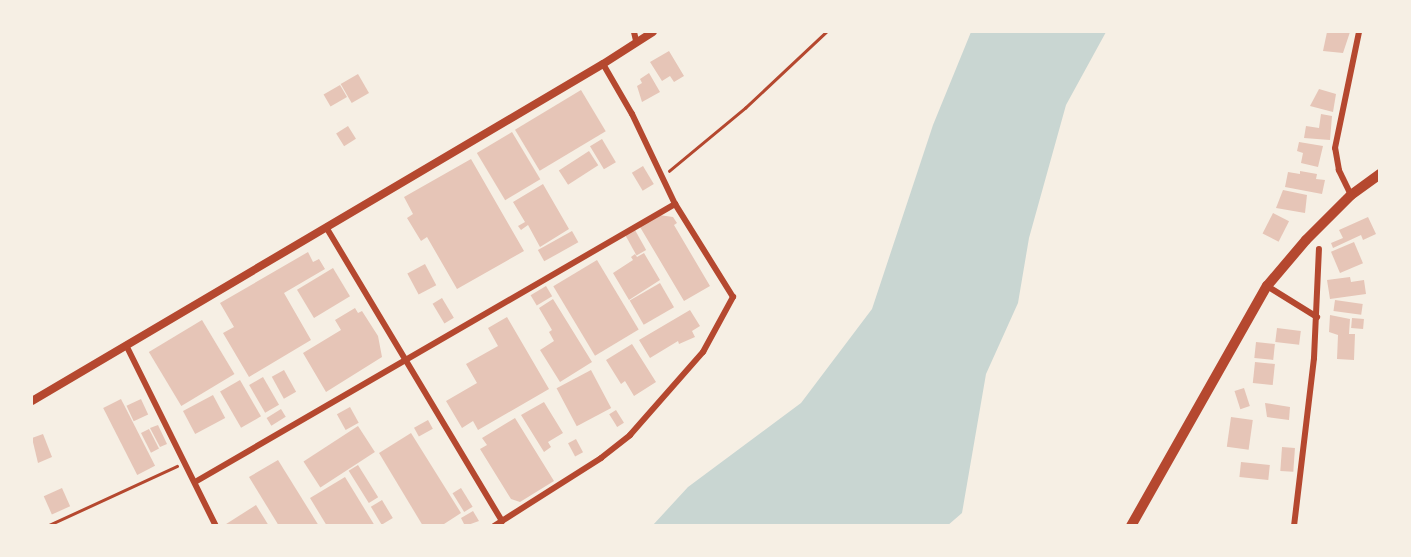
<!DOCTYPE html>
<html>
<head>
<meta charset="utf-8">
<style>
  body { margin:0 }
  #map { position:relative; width:1411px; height:557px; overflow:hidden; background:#f6efe4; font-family:"Golos Text",sans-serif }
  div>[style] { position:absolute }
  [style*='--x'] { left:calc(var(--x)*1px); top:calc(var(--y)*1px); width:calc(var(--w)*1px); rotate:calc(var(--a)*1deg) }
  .water>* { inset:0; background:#c9d6d2 }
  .building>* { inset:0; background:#e6c5b7; transform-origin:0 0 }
  .path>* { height:2.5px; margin:-1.25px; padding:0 1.25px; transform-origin:1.25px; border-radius:1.25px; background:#b5482f }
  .minor>* { height:6px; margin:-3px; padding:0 3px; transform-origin:3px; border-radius:3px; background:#b5482f }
  .secondary>* { height:8px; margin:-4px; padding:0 4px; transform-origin:4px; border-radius:4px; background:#b5482f }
  .trunk>* { height:10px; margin:-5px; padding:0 5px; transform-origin:5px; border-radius:5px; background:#b5482f }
  span { translate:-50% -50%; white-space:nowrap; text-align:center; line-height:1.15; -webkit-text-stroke:5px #f6efe4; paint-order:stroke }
  .frame { position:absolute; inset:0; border:33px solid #f6efe4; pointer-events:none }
</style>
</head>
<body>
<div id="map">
  <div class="water">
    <i style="clip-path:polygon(971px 32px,1106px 32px,1066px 105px,1029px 238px,1018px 303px,986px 374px,962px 513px,947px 526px,653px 525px,688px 487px,801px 403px,872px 309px,933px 125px)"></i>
  </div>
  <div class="building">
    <i style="clip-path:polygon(1327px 32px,1350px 32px,1343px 53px,1323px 51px)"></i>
    <i style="clip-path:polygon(669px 51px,684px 76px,674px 82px,670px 76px,662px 81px,650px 62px)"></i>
    <i style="clip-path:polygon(649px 73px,660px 92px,642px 102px,637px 86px,642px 83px,640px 79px)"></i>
    <i style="left:358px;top:74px;width:22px;height:20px;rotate:60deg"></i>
    <i style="left:340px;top:85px;width:14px;height:19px;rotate:60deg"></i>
    <i style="clip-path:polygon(1319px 89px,1336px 94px,1333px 112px,1310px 106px)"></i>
    <i style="left:581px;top:90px;width:48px;height:77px;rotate:59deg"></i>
    <i style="clip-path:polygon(1321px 114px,1332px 116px,1330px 140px,1304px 138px,1306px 126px,1319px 128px)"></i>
    <i style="left:348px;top:126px;width:15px;height:14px;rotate:58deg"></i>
    <i style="left:512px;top:132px;width:55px;height:41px;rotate:59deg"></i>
    <i style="left:602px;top:139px;width:27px;height:14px;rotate:59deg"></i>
    <i style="clip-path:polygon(1299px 142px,1323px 146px,1318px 167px,1301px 163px,1303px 153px,1297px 151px)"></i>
    <i style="left:589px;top:151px;width:17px;height:36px;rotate:57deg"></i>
    <i style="clip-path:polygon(471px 159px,524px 251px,457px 289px,427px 237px,421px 241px,407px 218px,413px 214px,404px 197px)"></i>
    <i style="left:643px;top:166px;width:21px;height:13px;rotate:59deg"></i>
    <i style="clip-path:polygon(1300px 171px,1317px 174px,1316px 179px,1325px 180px,1322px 194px,1285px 187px,1288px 172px,1300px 174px)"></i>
    <i style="clip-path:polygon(543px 184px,569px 229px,540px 247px,528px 225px,521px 230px,518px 226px,525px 222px,513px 202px)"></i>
    <i style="clip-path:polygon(1283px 190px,1307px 195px,1305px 213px,1276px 208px)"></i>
    <i style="left:1273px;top:213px;width:18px;height:23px;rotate:27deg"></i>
    <i style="clip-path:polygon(659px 215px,673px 217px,677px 223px,674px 225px,710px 286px,684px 301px,640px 227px)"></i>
    <i style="clip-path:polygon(1368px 217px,1376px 234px,1363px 240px,1361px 235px,1333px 248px,1331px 243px,1343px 238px,1339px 230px)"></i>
    <i style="left:635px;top:230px;width:23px;height:11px;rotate:61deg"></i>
    <i style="left:572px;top:231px;width:13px;height:39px;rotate:61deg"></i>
    <i style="left:1354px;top:242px;width:23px;height:25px;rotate:67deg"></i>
    <i style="clip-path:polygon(308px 252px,313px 262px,319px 259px,325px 269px,284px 293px,311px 340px,249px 377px,223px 333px,234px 327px,220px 303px)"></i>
    <i style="clip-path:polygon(644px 253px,660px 280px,629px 300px,613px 273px,633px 260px,631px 257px,635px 254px,637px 257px)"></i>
    <i style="left:597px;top:260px;width:81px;height:51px;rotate:59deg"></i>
    <i style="left:425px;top:264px;width:24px;height:20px;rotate:62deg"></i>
    <i style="left:333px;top:268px;width:33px;height:42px;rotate:59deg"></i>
    <i style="clip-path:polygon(1350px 277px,1351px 282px,1364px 280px,1366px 294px,1330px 299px,1327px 280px)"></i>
    <i style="left:660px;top:283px;width:28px;height:35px;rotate:60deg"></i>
    <i style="left:546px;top:286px;width:12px;height:18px;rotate:59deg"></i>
    <i style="left:442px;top:298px;width:23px;height:11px;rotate:59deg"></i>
    <i style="clip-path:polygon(553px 299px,592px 362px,560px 382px,540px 350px,554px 341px,549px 332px,552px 330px,539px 308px)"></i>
    <i style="left:1335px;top:300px;width:28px;height:11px;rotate:8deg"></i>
    <i style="clip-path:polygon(355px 308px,358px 313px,362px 311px,378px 336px,382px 357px,326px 392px,303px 353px,341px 330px,335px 320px)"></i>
    <i style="clip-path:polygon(690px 310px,700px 326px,692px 331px,695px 337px,679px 344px,678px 341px,650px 358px,639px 340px)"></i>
    <i style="clip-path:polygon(1330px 315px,1350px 319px,1349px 334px,1355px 334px,1354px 360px,1337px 359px,1338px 335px,1329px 332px)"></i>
    <i style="clip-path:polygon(507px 317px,549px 389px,478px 430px,473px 421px,462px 428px,446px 401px,477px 383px,466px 364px,498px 346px,488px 328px)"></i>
    <i style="left:1352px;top:318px;width:12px;height:10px;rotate:5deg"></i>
    <i style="left:202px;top:320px;width:63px;height:62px;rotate:59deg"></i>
    <i style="left:1277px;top:328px;width:24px;height:14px;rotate:7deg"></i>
    <i style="left:1256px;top:342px;width:19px;height:16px;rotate:6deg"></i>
    <i style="clip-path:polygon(632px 344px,656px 382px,634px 396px,625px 381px,621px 384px,606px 360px)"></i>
    <i style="left:1255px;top:362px;width:20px;height:21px;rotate:6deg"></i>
    <i style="left:284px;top:370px;width:25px;height:14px;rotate:61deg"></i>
    <i style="left:591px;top:370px;width:43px;height:39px;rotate:62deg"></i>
    <i style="left:263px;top:377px;width:32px;height:16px;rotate:60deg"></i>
    <i style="left:240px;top:380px;width:42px;height:23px;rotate:60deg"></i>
    <i style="left:1244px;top:388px;width:19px;height:10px;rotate:72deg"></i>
    <i style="left:213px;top:395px;width:26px;height:34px;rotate:62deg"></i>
    <i style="left:121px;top:399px;width:75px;height:20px;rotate:63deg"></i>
    <i style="left:141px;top:399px;width:17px;height:16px;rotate:65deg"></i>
    <i style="clip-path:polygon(544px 402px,563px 433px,548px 442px,551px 447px,544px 452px,521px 415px)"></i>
    <i style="clip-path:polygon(1265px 403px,1290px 407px,1289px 420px,1267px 417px)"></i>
    <i style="left:350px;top:407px;width:18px;height:15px;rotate:61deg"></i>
    <i style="left:281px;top:409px;width:9px;height:17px;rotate:58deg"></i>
    <i style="left:616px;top:410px;width:15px;height:8px;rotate:58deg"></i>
    <i style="left:1231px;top:417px;width:22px;height:30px;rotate:8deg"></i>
    <i style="clip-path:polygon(515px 418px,554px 481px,520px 502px,511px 499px,480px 449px,487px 445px,482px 438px)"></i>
    <i style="left:428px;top:420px;width:10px;height:16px;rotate:61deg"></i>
    <i style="clip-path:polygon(158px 425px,167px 444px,160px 447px,150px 428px)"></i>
    <i style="left:358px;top:426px;width:31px;height:65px;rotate:57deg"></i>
    <i style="left:149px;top:429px;width:22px;height:9px;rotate:63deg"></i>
    <i style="clip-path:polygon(411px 433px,461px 513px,441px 526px,423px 526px,379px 453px)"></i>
    <i style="clip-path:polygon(43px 434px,52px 457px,38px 463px,32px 438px)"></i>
    <i style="left:576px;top:439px;width:15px;height:9px;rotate:62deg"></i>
    <i style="left:1282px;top:447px;width:13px;height:24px;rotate:4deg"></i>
    <i style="clip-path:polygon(278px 460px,319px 526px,279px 526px,249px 477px)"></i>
    <i style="left:1241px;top:462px;width:29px;height:15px;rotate:6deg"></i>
    <i style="left:358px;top:465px;width:38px;height:11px;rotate:58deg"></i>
    <i style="clip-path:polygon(345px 477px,375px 526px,327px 526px,310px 498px)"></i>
    <i style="left:62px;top:488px;width:20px;height:20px;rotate:66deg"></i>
    <i style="left:461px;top:488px;width:22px;height:10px;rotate:58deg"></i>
    <i style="left:382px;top:500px;width:21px;height:13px;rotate:59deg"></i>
    <i style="clip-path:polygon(256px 505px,269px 526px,223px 526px)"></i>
    <i style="clip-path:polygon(473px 511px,479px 521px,465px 526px,461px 518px)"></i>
  </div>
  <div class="path">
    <i style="--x:669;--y:171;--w:99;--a:-39.7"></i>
    <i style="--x:745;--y:108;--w:111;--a:-43.2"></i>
    <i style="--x:47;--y:526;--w:143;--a:-24.8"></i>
  </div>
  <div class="minor">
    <i style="--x:634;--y:32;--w:9;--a:77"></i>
    <i style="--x:1351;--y:195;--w:28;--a:-116"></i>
    <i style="--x:1339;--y:170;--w:22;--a:-100"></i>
    <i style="--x:1335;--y:148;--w:118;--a:-78.3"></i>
    <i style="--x:326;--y:227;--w:343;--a:59.1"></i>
    <i style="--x:1267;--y:286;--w:59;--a:31.8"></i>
    <i style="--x:126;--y:345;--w:202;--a:63.6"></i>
    <i style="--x:195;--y:482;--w:555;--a:-30.08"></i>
    <i style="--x:494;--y:526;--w:127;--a:-32.4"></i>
    <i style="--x:601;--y:458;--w:37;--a:-38"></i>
    <i style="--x:630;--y:435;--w:111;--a:-48.7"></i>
    <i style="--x:703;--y:352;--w:63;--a:-61.4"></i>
    <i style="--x:733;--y:297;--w:110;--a:-121.9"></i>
    <i style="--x:675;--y:204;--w:100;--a:-115.5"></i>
    <i style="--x:632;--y:114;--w:58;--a:-120.1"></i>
    <i style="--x:1294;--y:526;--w:169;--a:-83.2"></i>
    <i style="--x:1314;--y:358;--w:109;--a:-87.4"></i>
  </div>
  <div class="secondary">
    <i style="--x:32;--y:401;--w:663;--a:-30.55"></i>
    <i style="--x:603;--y:64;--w:59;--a:-32.6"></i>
  </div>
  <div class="trunk">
    <i style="--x:1131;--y:526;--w:276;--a:-60.5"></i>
    <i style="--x:1267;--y:286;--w:60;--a:-49.7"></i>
    <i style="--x:1306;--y:240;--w:64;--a:-45"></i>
    <i style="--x:1351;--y:195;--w:36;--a:-36"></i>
  </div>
  <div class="frame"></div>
</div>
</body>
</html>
